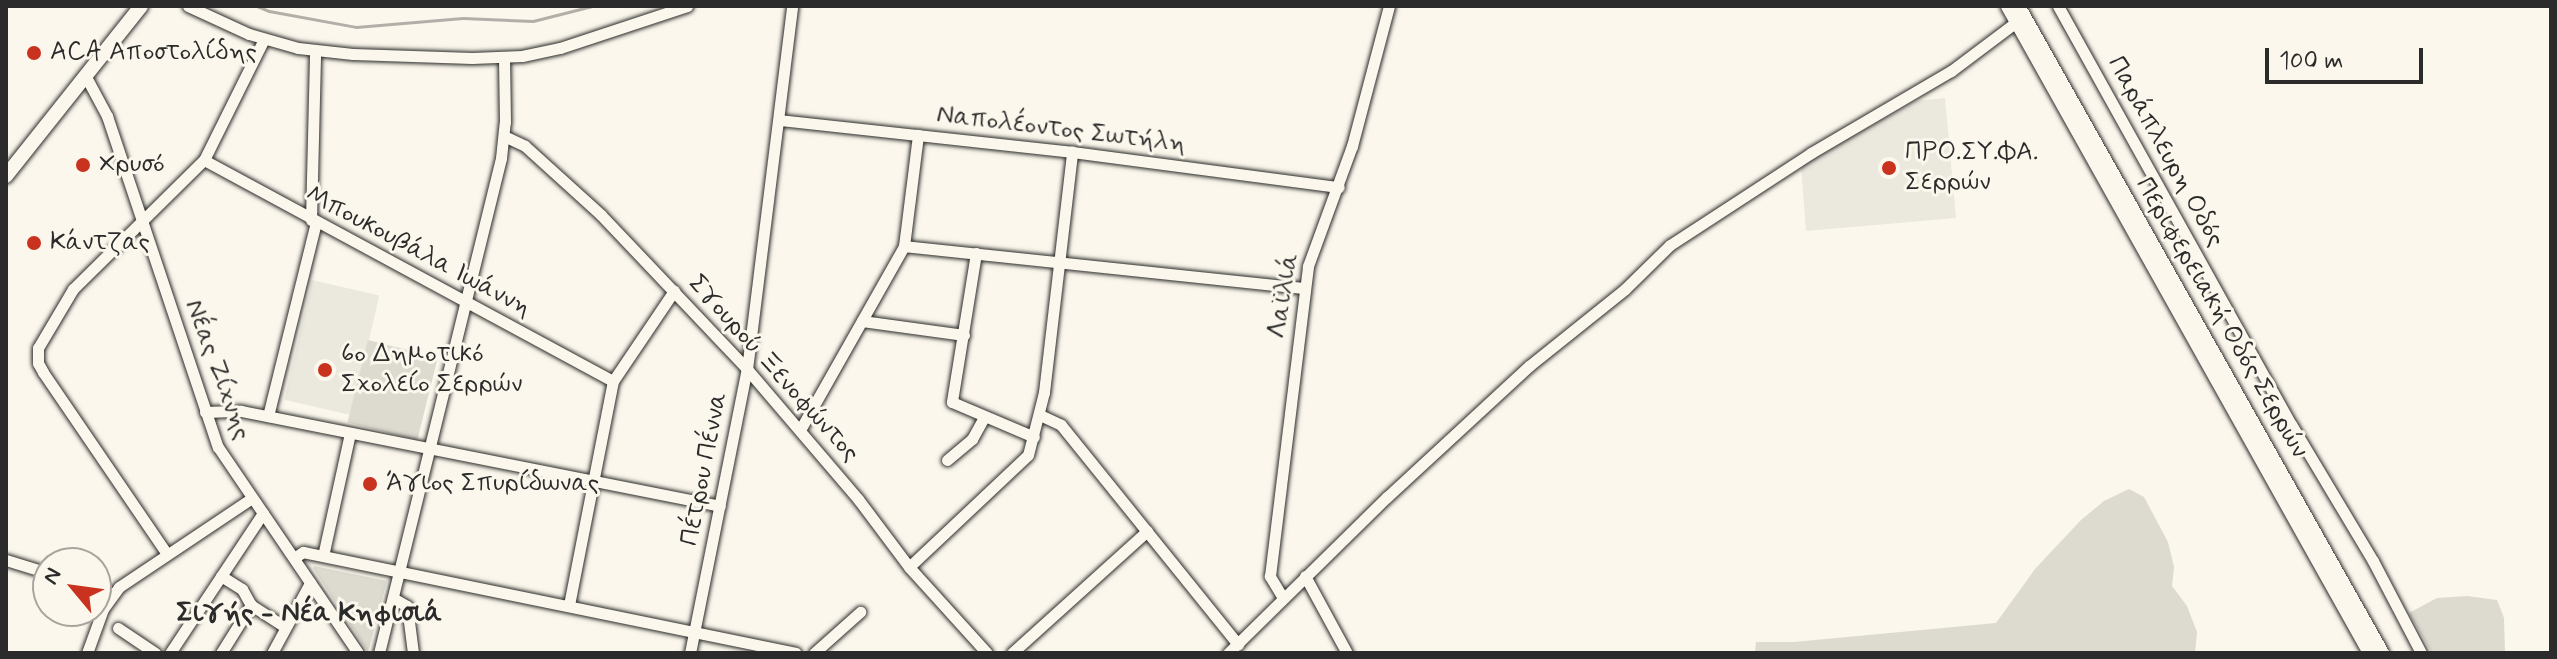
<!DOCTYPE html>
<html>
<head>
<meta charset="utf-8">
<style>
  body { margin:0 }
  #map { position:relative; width:2557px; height:659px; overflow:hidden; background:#fbf7ec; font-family:Mynerve,sans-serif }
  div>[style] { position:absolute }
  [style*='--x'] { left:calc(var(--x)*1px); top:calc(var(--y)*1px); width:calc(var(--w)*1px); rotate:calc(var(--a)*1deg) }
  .built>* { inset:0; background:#ebe8de; transform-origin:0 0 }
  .green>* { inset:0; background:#dddad0; transform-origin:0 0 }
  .stream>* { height:3px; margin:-1.5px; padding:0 1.5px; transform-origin:1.5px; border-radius:1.5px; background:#b1afa7 }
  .roads { filter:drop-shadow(0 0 2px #2b2b2b) drop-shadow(0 0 2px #2b2b2b) }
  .minor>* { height:11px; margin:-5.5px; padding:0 5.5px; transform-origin:5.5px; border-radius:5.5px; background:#fbf7ec }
  .major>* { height:14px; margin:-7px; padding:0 7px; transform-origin:7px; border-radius:7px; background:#fbf7ec }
  .dots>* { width:22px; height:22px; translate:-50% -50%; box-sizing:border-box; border:4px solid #fbf7ec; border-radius:50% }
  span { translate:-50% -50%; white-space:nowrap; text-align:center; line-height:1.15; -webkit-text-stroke:6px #fbf7ec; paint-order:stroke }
  .poi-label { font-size:26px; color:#2b2b2b }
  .left { translate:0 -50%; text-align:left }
  .street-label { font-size:26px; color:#2b2b2b }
  .neighbourhood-label { font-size:28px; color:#2b2b2b; font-weight:700 }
  .frame { position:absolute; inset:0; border:8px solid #2b2b2b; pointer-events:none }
  .north { position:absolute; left:32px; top:547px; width:80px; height:80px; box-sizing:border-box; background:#fbf7ec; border:2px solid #a8a59f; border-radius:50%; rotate:299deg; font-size:22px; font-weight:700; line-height:32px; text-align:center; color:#2b2b2b }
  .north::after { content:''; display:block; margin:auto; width:28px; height:36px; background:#c8321e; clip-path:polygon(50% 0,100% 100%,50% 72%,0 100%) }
  .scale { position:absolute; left:2265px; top:48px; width:158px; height:36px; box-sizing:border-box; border:4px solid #2b2b2b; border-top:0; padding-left:10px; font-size:24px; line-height:28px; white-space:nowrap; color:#2b2b2b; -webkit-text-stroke:6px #fbf7ec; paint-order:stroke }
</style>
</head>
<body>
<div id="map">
  <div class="built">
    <i style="clip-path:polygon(1945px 98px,1956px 218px,1806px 231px,1801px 165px,1916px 101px)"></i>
    <i style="left:312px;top:280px;width:69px;height:123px;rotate:13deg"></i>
  </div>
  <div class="green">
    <i style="left:368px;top:340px;width:72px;height:85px;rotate:14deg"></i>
    <i style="clip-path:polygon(2129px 489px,2144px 497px,2168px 542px,2174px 567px,2172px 586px,2187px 606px,2197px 632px,2195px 653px,1755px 653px,1756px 642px,1794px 642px,1996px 623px,2035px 569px,2081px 520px,2104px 501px)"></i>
    <i style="clip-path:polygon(314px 566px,387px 581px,368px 652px,313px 568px)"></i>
    <i style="clip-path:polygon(2467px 596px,2497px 600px,2504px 618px,2505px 653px,2432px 653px,2409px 613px,2437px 598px)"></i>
  </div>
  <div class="stream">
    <i style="--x:257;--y:6;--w:13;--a:23"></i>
    <i style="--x:269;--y:11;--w:88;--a:10.4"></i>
    <i style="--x:356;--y:27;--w:107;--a:-4.8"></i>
    <i style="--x:463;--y:18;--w:70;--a:2.5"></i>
    <i style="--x:533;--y:21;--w:61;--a:-14.3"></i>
  </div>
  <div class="roads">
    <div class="minor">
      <i style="--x:188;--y:6;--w:67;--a:24.7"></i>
      <i style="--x:249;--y:34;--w:51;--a:15.9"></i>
      <i style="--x:298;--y:48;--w:55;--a:6.2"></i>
      <i style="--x:353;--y:54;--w:119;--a:1.9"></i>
      <i style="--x:472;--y:58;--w:50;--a:-2.3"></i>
      <i style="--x:522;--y:56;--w:39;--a:-12"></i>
      <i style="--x:560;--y:48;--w:134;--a:-18.3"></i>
      <i style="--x:2006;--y:6;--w:741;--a:60.77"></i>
      <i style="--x:2058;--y:6;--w:479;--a:60.9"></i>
      <i style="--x:2291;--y:424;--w:160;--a:59.1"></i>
      <i style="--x:2373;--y:561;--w:104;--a:62.4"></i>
      <i style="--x:85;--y:75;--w:47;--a:61.8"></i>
      <i style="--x:107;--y:116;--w:349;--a:71.5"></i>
      <i style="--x:218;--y:447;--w:249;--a:55.8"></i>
      <i style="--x:779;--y:120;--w:295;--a:6.2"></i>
      <i style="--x:1072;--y:152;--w:269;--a:7.5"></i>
      <i style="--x:504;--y:136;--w:23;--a:25"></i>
      <i style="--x:525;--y:146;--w:103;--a:42.2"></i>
      <i style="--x:601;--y:215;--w:212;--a:46.5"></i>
      <i style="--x:747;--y:369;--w:171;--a:49.5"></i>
      <i style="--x:858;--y:499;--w:85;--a:53.1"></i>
      <i style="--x:909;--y:567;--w:116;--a:47.8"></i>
      <i style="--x:204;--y:160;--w:465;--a:28.4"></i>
      <i style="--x:311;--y:220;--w:169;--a:-88.6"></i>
      <i style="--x:904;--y:246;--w:403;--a:6"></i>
      <i style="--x:976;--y:253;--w:151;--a:99.2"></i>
      <i style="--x:952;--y:402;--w:89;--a:23.1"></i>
      <i style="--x:862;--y:321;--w:103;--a:7.8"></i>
      <i style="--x:205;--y:412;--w:36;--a:-2"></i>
      <i style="--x:241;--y:411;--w:488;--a:11.2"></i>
      <i style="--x:1040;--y:415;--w:23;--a:25"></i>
      <i style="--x:1061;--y:425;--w:282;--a:51.1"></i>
      <i style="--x:268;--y:416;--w:200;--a:-76.1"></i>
      <i style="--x:800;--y:430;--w:211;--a:-60.5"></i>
      <i style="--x:904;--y:246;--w:112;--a:-82.8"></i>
      <i style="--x:947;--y:460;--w:33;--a:-40"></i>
      <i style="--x:972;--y:439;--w:25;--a:-61"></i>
      <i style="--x:167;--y:554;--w:220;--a:-124.3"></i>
      <i style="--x:43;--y:372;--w:10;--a:-119"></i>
      <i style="--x:38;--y:363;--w:15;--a:-90"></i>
      <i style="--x:38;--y:348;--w:69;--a:-59.3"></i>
      <i style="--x:73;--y:289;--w:184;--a:-44.6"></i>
      <i style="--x:204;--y:160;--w:135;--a:-63.6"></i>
      <i style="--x:323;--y:556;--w:126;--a:-77.6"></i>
      <i style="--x:294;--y:558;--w:11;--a:-34"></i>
      <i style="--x:303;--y:552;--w:503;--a:11.58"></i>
      <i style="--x:6;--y:560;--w:44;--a:17.2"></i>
      <i style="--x:909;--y:567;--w:163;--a:-43.3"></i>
      <i style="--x:1028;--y:455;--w:65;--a:-75.7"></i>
      <i style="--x:1044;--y:392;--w:242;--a:-83.3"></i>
      <i style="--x:221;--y:576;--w:25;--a:32"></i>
      <i style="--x:242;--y:589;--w:18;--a:61"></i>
      <i style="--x:251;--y:605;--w:40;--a:32.9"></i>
      <i style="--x:1305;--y:576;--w:88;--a:61.4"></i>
      <i style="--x:96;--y:589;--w:18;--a:16"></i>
      <i style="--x:393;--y:598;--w:16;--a:30"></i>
      <i style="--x:407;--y:606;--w:47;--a:82.7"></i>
      <i style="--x:1283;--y:598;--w:26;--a:-121"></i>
      <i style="--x:1270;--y:576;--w:312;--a:-83"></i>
      <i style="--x:1308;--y:266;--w:128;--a:-69.9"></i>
      <i style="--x:1352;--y:146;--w:145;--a:-75.2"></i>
      <i style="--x:569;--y:605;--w:228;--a:-78.9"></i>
      <i style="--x:613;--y:381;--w:109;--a:-55.9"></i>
      <i style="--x:118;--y:628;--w:45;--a:34"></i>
      <i style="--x:87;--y:653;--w:47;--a:-70"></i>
      <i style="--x:103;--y:609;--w:27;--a:-54"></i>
      <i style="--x:119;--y:587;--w:160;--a:-33.8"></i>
      <i style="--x:170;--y:653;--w:168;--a:-56.4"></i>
      <i style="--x:221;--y:653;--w:57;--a:-58"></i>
      <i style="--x:272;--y:653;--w:80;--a:-61.5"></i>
      <i style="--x:379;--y:653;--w:510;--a:-76.15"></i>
      <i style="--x:501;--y:158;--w:36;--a:-84"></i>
      <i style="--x:505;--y:122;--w:64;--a:-90.9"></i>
      <i style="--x:690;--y:653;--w:290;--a:-78.7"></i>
      <i style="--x:747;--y:369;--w:366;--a:-82.9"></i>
      <i style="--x:814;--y:653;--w:62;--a:-41.7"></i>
      <i style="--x:1012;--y:653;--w:182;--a:-42.1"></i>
      <i style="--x:1228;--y:653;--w:223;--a:-44.5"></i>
      <i style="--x:1387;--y:497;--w:193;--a:-42.7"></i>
      <i style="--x:1529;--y:366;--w:123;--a:-38.7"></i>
      <i style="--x:1625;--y:289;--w:63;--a:-44.4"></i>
      <i style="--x:1670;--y:245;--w:168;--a:-33.1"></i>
      <i style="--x:1811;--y:153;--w:162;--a:-30.4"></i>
      <i style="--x:1951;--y:71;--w:80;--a:-36.9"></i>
    </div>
    <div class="major">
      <i style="--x:2018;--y:6;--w:742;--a:60.64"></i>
      <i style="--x:6;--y:176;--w:217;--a:-51.5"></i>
    </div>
  </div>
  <div class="dots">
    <i style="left:34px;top:53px;background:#c8321e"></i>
    <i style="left:83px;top:165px;background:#c8321e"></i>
    <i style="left:1889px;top:168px;background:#c8321e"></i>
    <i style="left:34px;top:243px;background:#c8321e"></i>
    <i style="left:325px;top:370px;background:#c8321e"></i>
    <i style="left:370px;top:484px;background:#c8321e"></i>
  </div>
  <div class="poi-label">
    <span class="left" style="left:50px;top:53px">ACA Αποστολίδης</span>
    <span class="left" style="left:1905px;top:168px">ΠΡΟ.ΣΥ.ΦΑ.<br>Σερρών</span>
    <span class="left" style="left:99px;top:165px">Χρυσό</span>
    <span class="left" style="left:50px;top:243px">Κάντζας</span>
    <span class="left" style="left:341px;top:370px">6ο Δημοτικό<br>Σχολείο Σερρών</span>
    <span class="left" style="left:386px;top:484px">Άγιος Σπυρίδωνας</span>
  </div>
  <div class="street-label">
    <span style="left:1061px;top:130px;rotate:7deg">Ναπολέοντος Σωτήλη</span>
    <span style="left:2165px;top:152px;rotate:61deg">Παράπλευρη Οδός</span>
    <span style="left:418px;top:252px;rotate:28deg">Μπουκουβάλα Ιωάννη</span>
    <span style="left:1284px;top:296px;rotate:-81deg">Λαϊλιά</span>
    <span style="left:2221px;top:318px;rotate:60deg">Περιφερειακή Οδός Σερρών</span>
    <span style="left:773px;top:369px;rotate:48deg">Σγουρού Ξενοφώντος</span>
    <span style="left:217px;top:370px;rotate:70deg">Νέας Ζίχνης</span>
    <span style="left:705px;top:469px;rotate:-79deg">Πέτρου Πέννα</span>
  </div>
  <div class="neighbourhood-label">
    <span style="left:309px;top:614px">Σιγής - Νέα Κηφισιά</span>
  </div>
  <div class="frame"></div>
  <div class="north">N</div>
  <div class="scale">100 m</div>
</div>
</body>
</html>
